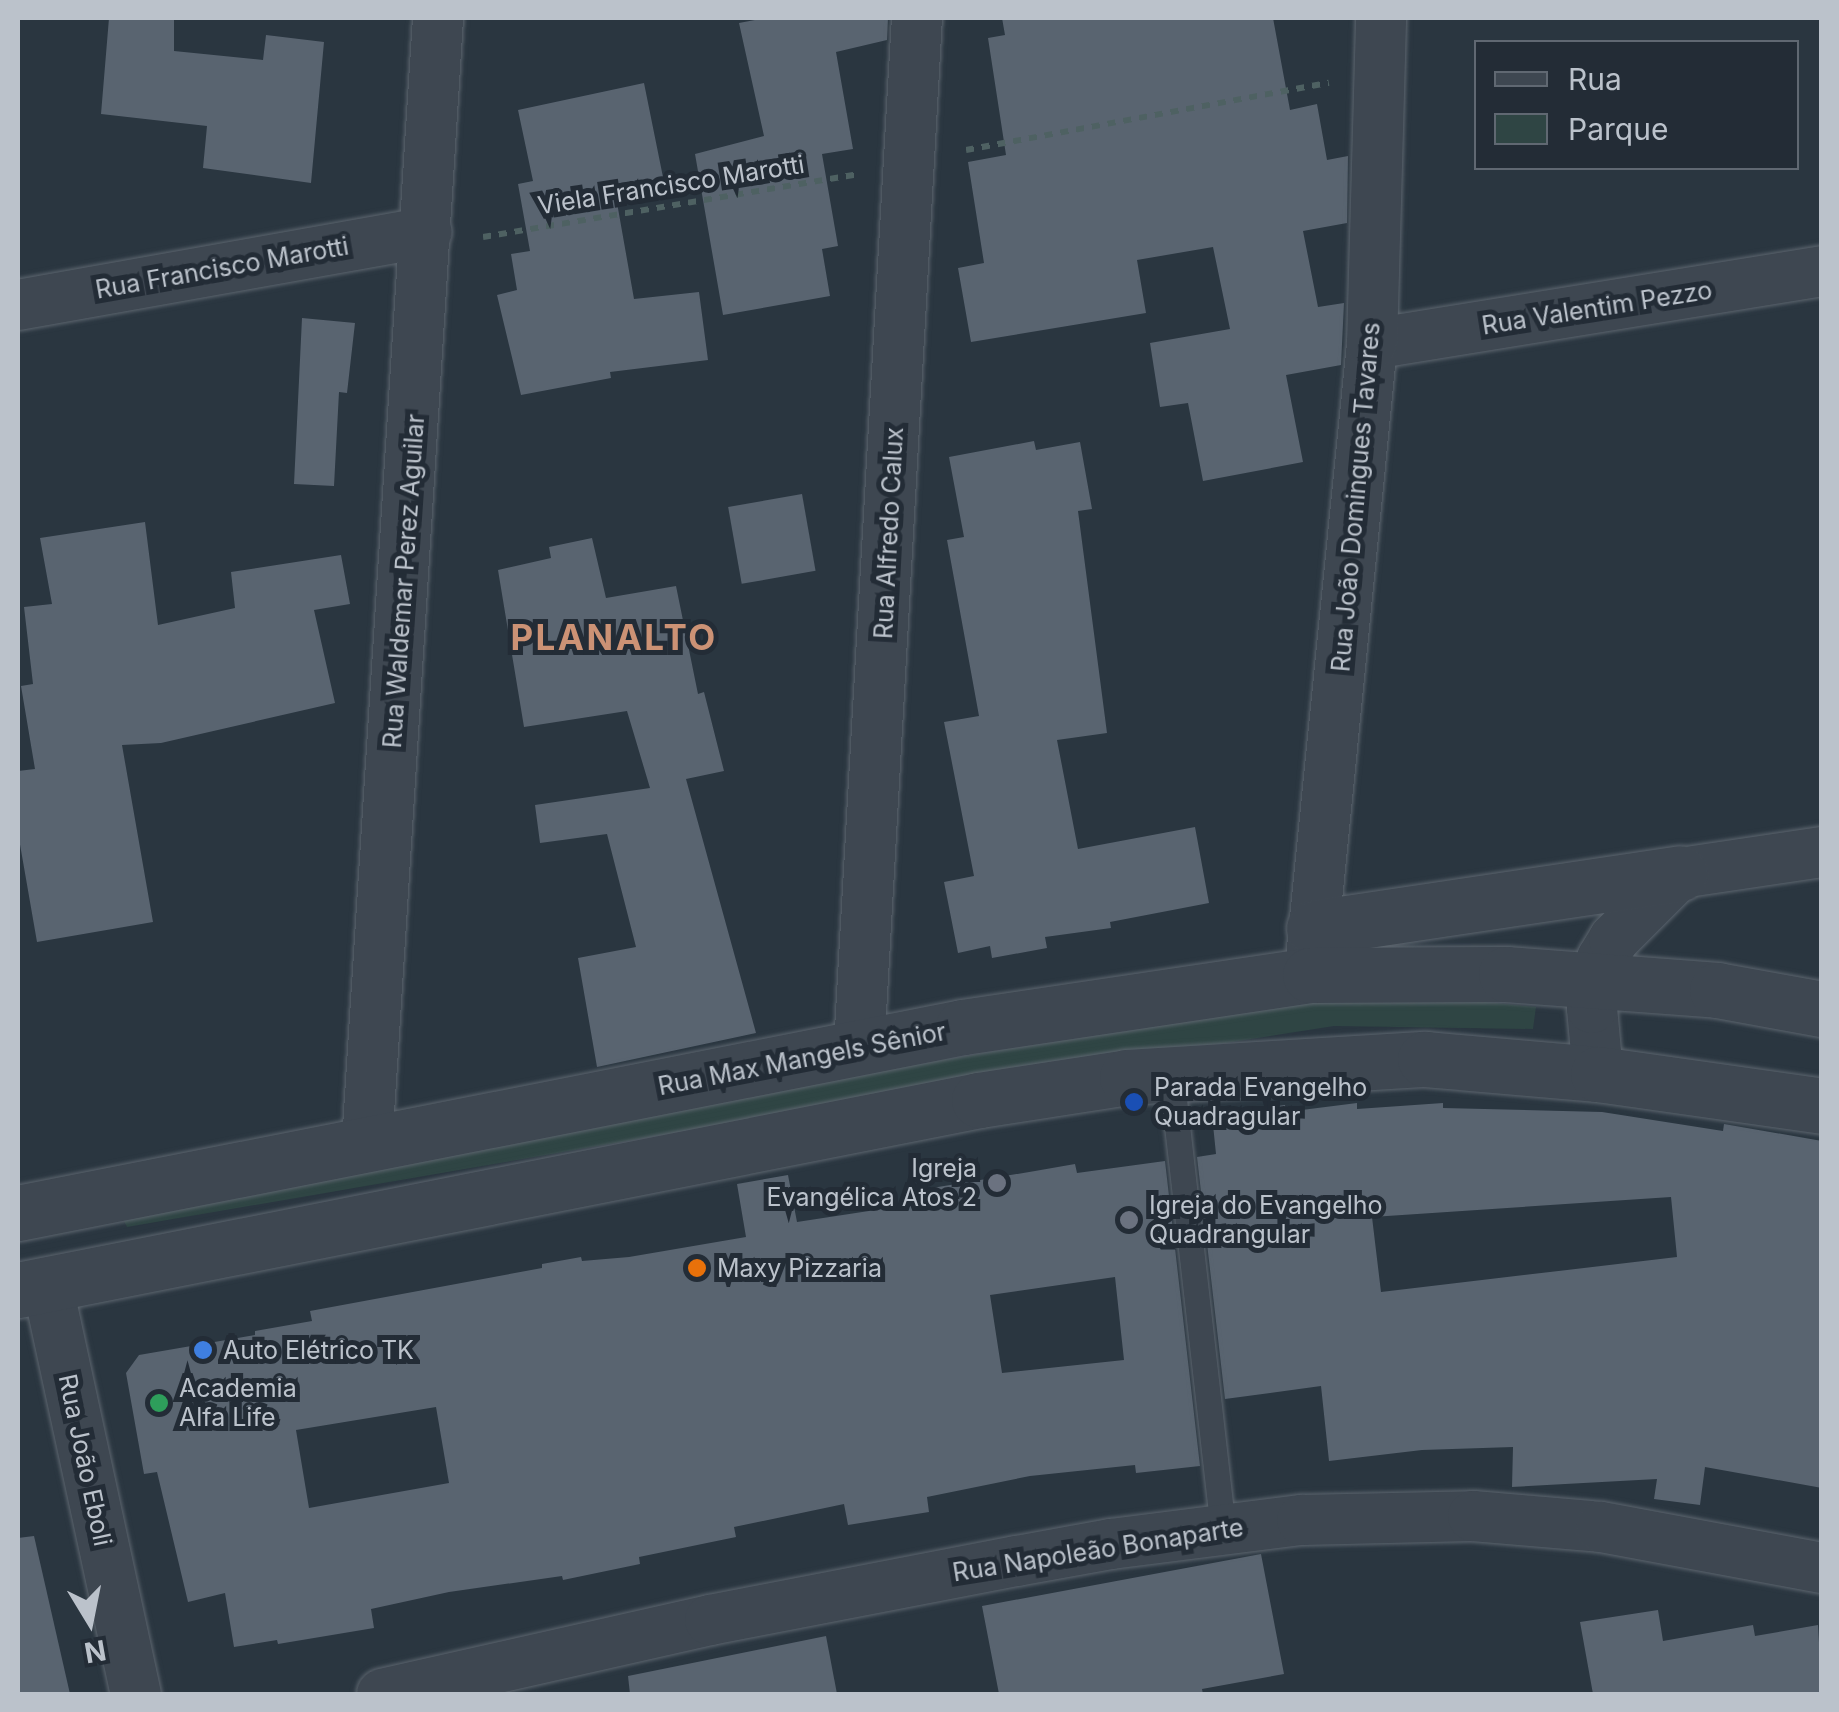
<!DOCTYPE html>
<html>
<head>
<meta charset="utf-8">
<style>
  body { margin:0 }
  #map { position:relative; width:1839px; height:1712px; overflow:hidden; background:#2a3640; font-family:Inter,sans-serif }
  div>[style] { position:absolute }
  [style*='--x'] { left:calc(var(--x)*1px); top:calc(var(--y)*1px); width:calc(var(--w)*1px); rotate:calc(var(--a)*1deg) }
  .green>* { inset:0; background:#2f4544 }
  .building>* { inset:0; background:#596470; transform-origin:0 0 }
  .path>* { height:6px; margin-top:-3px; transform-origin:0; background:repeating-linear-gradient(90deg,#4e6162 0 8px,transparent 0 16px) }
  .roads { filter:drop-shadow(0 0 2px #5c656e) drop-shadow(0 0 2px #5c656e) }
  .service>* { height:25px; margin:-12.5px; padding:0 12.5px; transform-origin:12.5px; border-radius:12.5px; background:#3e4751 }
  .minor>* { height:50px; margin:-25px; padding:0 25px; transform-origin:25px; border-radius:25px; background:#3e4751 }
  .tertiary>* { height:55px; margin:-27.5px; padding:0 27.5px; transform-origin:27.5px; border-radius:27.5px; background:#3e4751 }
  .dots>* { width:28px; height:28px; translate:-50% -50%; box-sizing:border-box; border:5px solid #232c36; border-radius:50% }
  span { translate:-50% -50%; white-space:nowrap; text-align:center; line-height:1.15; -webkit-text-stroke:10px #232c36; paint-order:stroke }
  .street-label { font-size:25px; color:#bbc2cb }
  .poi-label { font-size:25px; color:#bbc2cb }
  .left { translate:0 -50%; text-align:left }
  .right { translate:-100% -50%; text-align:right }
  .district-label { font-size:35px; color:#cc9275; font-weight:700; letter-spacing:2.5px }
  .frame { position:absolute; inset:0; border:20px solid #bbc2cb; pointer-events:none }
  .legend { position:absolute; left:1474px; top:40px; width:325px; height:130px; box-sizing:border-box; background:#232c36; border:2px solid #606872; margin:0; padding:12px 18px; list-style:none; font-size:30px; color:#bbc2cb }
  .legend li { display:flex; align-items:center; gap:20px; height:50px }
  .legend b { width:50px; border:2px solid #606872 }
  .north { position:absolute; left:40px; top:1572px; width:100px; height:100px; -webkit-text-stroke:8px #232c36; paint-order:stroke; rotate:170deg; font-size:28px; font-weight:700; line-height:40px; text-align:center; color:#bbc2cb }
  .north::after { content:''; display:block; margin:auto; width:35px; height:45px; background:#bbc2cb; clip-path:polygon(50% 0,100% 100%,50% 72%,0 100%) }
</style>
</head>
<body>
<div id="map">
  <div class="green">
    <i style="clip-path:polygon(1347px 998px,1446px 998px,1536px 1007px,1533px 1029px,1334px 1026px,913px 1092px,127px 1227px,115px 1204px,1191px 1017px)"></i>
  </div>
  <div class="building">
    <i style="clip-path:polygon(109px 18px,174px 18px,174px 51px,263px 60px,266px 35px,324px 42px,311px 183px,203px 168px,207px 126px,101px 114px)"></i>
    <i style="clip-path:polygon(765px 18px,888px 18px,887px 40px,836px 52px,853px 149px,822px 154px,838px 246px,822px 249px,830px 296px,723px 315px,695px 154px,764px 136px,739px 23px)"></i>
    <i style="clip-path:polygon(1002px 18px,1273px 18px,1290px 110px,1317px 104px,1327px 160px,1348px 156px,1347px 223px,1303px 231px,1318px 307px,1344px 303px,1341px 365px,1286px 375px,1303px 462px,1203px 481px,1188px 403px,1160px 407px,1150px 343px,1230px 329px,1213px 247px,1137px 260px,1146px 313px,971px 342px,958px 268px,984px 263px,968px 162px,1006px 155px,988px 38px,1005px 35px)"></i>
    <i style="clip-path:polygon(644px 83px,665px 187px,616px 197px,634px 299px,699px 292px,708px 360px,610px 372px,611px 378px,521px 395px,497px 295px,517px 290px,511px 254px,530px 251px,518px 184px,533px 181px,518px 110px)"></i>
    <i style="clip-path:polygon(302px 318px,355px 323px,347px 393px,339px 392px,334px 486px,294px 484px)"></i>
    <i style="clip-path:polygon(1034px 441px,1036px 450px,1080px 442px,1092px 509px,1078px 511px,1107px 733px,1057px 740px,1078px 849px,1195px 827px,1209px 903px,1110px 922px,1111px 928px,1045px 937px,1047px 948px,992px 958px,990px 946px,958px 953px,944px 882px,974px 876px,944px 722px,979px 716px,947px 540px,964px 537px,949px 457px)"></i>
    <i style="left:802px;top:494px;width:78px;height:75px;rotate:80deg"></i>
    <i style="clip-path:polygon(145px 522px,158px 625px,235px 608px,231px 572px,341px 555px,350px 604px,314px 610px,335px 703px,161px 743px,122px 745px,153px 922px,37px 942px,18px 833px,18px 771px,35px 769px,21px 686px,33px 684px,24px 607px,52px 604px,40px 538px)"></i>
    <i style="clip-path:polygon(592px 538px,606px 598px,676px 586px,698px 694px,704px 692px,724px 771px,686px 779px,756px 1033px,597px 1067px,578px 958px,636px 947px,607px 834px,540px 843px,535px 805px,650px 788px,627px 711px,524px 727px,498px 570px,551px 558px,549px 547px)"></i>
    <i style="clip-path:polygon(evenodd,1357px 1103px,1357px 1109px,1443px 1103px,1443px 1108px,1602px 1112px,1723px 1131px,1724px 1124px,1822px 1141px,1822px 1488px,1705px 1467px,1700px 1505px,1654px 1499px,1657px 1479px,1512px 1487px,1513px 1447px,1422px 1450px,1329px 1461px,1321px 1386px,1225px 1399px,1197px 1157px,1216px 1154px,1212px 1115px,1285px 1105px,1286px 1112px,1357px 1103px,1671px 1197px,1677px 1257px,1381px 1292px,1372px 1217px,1671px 1197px)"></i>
    <i style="clip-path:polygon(evenodd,1165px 1161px,1200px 1466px,1136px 1473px,1135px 1465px,1030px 1476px,927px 1497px,929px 1512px,848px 1525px,844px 1504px,734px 1527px,736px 1537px,639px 1557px,640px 1564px,563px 1580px,562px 1576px,449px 1592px,371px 1609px,374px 1628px,278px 1644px,277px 1640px,234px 1647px,225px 1593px,188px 1602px,157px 1472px,144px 1474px,126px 1373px,139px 1355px,255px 1335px,255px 1331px,312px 1321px,310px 1311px,542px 1268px,542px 1264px,581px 1257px,582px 1261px,629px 1257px,746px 1237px,737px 1184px,788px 1175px,797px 1222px,934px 1201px,932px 1188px,1035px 1171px,1075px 1164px,1077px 1173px,1165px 1161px,1115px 1277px,1124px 1360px,1002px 1373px,990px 1295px,1115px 1277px,1165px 1161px,436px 1407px,449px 1483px,309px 1508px,296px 1430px,436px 1407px)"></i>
    <i style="clip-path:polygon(34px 1536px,70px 1694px,18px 1694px,18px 1538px)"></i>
    <i style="clip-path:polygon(1261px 1554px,1284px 1674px,1202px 1689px,1203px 1694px,999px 1694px,982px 1606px)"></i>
    <i style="clip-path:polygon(1658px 1610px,1663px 1641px,1753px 1625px,1755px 1636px,1818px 1625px,1822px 1694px,1593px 1694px,1580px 1622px)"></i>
    <i style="clip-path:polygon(826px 1636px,837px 1694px,630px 1694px,628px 1676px)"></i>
  </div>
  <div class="path">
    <i style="--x:966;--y:150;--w:369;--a:-10.5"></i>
    <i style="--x:483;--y:237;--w:383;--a:-9.5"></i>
  </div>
  <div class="roads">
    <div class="service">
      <i style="--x:1171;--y:1073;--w:459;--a:83.5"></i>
    </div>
    <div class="minor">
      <i style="--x:18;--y:305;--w:415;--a:-10.1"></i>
      <i style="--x:1372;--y:344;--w:456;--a:-9.2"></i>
      <i style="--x:1310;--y:969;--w:628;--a:-84.33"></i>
      <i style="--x:1372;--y:344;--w:326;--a:-88.4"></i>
      <i style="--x:859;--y:1048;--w:1032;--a:-86.78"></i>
      <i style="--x:1598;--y:1074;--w:66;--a:-95.2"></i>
      <i style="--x:1592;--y:1008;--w:50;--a:-78.5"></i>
      <i style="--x:1602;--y:959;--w:23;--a:-59"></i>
      <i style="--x:1614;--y:939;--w:93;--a:-45"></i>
      <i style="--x:1680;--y:873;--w:144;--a:-8.4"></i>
      <i style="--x:367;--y:1144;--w:1128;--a:-86.39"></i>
      <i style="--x:47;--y:1283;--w:421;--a:77.8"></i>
      <i style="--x:382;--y:1694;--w:336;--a:-12.7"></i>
      <i style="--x:710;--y:1620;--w:313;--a:-10.9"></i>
      <i style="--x:1017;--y:1561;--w:96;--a:-10.3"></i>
      <i style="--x:1111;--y:1544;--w:193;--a:-7.2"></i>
      <i style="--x:1302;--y:1520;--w:171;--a:-1.3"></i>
      <i style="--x:1473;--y:1516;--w:128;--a:4.9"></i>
      <i style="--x:1601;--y:1527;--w:225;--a:10.5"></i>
    </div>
    <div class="tertiary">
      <i style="--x:1314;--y:928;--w:370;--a:-8.5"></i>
      <i style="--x:18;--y:1213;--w:963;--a:-11.13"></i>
      <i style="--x:963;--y:1027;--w:351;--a:-8.5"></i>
      <i style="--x:1310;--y:975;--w:196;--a:-0.3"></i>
      <i style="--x:1506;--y:974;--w:212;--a:4.3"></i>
      <i style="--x:1717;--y:990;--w:107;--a:10.3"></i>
      <i style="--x:18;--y:1290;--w:980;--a:-11.18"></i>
      <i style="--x:979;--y:1100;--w:150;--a:-8.8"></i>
      <i style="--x:1127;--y:1077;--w:299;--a:-3.5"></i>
      <i style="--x:1425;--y:1059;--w:174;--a:5"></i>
      <i style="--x:1598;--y:1074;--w:226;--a:8.1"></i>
    </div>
  </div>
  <div class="dots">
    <i style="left:1134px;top:1102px;background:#1a4fb4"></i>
    <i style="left:997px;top:1183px;background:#6b7280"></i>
    <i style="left:1129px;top:1220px;background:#6b7280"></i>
    <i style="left:697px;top:1268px;background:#e8710a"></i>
    <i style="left:203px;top:1350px;background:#3f7fe0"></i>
    <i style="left:159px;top:1403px;background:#2e9e5b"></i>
  </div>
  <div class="street-label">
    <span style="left:671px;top:185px;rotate:-9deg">Viela Francisco Marotti</span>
    <span style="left:222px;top:268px;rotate:-10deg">Rua Francisco Marotti</span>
    <span style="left:1597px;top:308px;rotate:-9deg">Rua Valentim Pezzo</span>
    <span style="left:1356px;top:497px;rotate:-85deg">Rua João Domingues Tavares</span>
    <span style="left:889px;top:533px;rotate:-87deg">Rua Alfredo Calux</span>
    <span style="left:404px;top:581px;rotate:-86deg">Rua Waldemar Perez Aguilar</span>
    <span style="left:802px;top:1059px;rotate:-11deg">Rua Max Mangels Sênior</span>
    <span style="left:85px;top:1460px;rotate:78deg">Rua João Eboli</span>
    <span style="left:1098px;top:1550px;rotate:-9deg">Rua Napoleão Bonaparte</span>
  </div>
  <div class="poi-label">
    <span class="left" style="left:1154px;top:1102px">Parada Evangelho<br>Quadragular</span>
    <span class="right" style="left:977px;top:1183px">Igreja<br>Evangélica Atos 2</span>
    <span class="left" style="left:1149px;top:1220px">Igreja do Evangelho<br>Quadrangular</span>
    <span class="left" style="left:717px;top:1268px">Maxy Pizzaria</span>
    <span class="left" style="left:223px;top:1350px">Auto Elétrico TK</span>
    <span class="left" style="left:179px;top:1403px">Academia<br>Alfa Life</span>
  </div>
  <div class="district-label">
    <span style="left:614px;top:637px">PLANALTO</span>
  </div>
  <div class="frame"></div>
  <ul class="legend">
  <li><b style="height:12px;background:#3e4751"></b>Rua</li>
  <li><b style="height:28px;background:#2f4544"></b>Parque</li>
  </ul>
  <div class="north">N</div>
</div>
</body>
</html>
